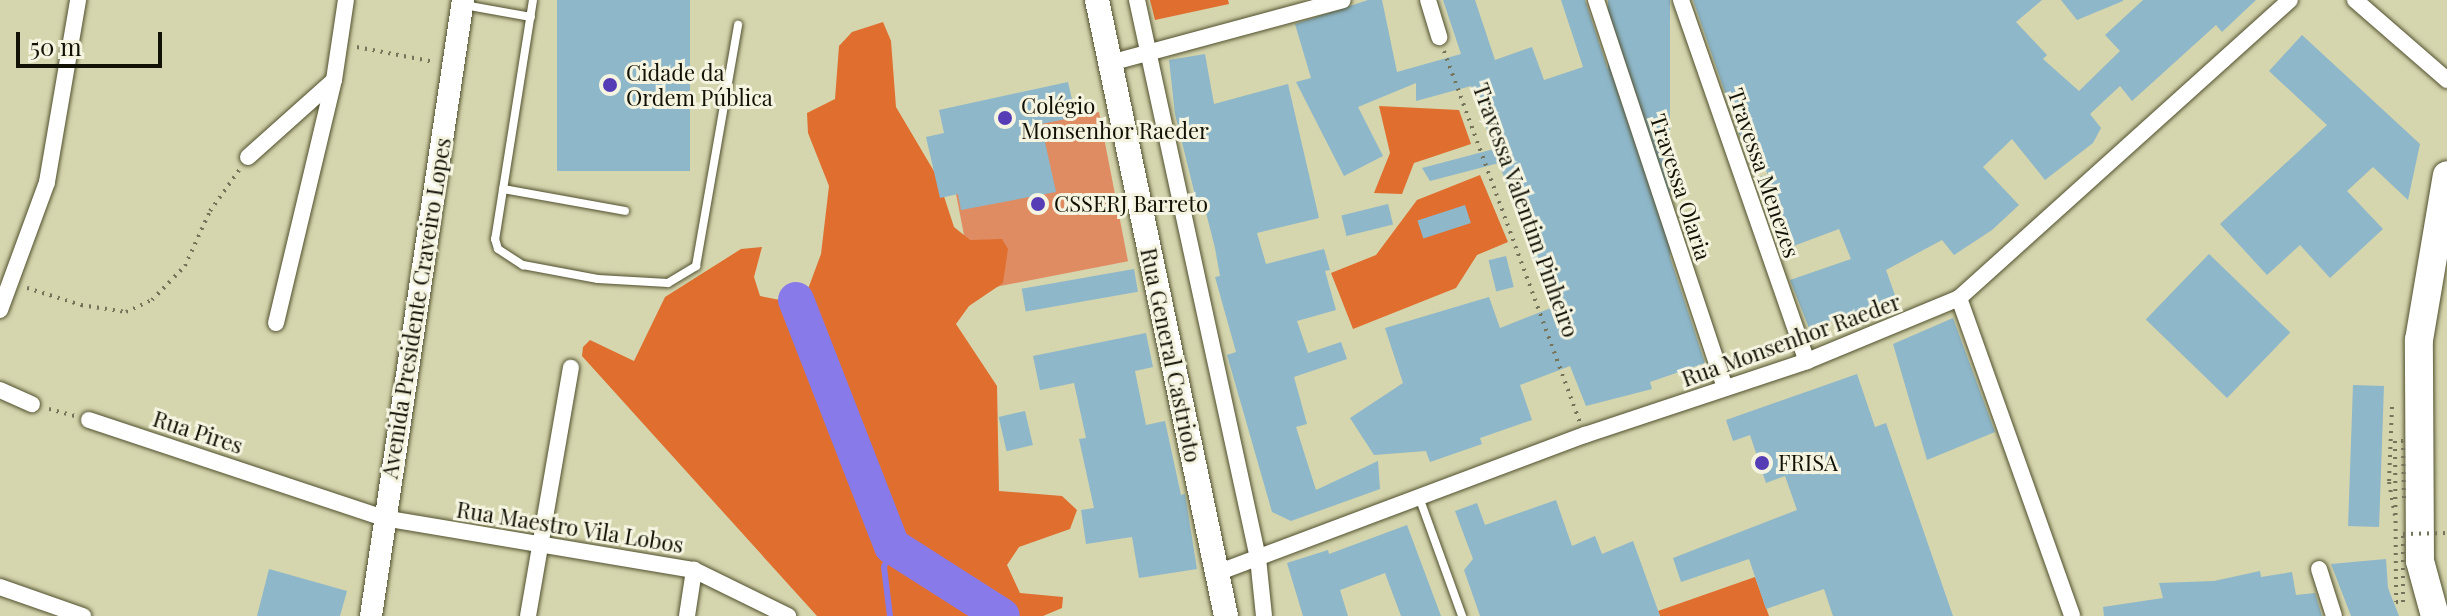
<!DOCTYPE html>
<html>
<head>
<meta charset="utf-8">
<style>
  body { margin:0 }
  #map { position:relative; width:2447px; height:616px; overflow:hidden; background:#d5d5ae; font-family:"Playfair Display",serif }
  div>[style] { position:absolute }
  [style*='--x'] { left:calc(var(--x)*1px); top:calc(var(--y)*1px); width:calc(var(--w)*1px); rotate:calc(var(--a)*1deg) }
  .green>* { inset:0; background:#e08c63; transform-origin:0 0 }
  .forest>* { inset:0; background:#e06e2e }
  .stream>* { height:6px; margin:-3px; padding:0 3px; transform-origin:3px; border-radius:3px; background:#887be9 }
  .river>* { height:36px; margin:-18px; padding:0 18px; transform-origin:18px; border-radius:18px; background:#887be9 }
  .building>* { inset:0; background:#8eb7c9; transform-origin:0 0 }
  .path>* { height:4px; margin-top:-2px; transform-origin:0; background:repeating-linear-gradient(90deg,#75745a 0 2px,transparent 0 8px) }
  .roads { filter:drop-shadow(0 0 2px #51502e) drop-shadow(0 0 2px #51502e) }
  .service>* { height:8px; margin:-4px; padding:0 4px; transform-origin:4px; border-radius:4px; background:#fff }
  .minor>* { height:16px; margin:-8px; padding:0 8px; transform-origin:8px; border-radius:8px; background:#fff }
  .secondary>* { height:22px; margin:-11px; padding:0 11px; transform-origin:11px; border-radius:11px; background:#fff }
  .primary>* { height:24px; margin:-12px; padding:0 12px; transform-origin:12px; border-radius:12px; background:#fff }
  .motorway>* { height:28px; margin:-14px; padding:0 14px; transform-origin:14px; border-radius:14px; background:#fff }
  .path-bridge>* { height:4px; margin-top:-2px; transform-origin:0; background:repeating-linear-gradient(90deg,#75745a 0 2px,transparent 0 8px) }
  .dots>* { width:22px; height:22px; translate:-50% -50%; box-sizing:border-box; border:4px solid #f4f4e1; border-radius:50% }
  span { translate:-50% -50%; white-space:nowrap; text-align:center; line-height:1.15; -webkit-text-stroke:6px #f4f4e1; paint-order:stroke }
  .poi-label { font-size:22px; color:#121105 }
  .left { translate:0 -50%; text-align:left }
  .street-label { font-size:22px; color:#121105 }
  .scale { position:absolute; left:16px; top:32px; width:146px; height:36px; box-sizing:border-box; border:4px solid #121105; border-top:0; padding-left:10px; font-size:24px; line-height:28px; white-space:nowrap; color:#121105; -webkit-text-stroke:6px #f4f4e1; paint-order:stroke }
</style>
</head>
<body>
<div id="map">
  <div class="green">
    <i style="left:1099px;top:112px;width:152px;height:156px;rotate:79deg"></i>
  </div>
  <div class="forest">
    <i style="clip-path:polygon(1150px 0,1228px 0,1229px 4px,1155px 20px)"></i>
    <i style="clip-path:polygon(883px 22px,891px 41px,896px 107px,938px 178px,954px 227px,970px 240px,1002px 239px,1008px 249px,1003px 283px,969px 306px,956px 324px,997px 386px,999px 491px,1062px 496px,1077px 510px,1070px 529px,1019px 547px,1007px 565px,1020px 593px,1063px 597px,1062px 608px,1043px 616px,817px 616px,582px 356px,583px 347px,590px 340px,634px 361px,665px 297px,741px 249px,762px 247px,754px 277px,760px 296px,780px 300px,808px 289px,821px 254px,829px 186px,808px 133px,807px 113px,835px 99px,839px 46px,852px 32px)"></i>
    <i style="clip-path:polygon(1379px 106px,1459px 110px,1471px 144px,1414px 163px,1402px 194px,1374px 193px,1390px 153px)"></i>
    <i style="clip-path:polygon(1480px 175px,1508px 242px,1477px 255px,1456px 288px,1353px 329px,1331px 273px,1376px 255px,1417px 200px)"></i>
    <i style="clip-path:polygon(1755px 577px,1769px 616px,1660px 616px,1658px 611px)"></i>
  </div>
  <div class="stream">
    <i style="--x:890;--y:616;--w:49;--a:-97"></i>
    <i style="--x:884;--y:567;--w:22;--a:-69"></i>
  </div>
  <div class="river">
    <i style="--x:796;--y:300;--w:264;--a:68.7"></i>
    <i style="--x:892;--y:546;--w:130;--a:32.5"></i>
  </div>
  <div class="building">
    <i style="left:557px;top:0;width:133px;height:171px"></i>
    <i style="clip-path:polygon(1368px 0,1382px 0,1397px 72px,1461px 54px,1443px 0,1475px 0,1495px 60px,1532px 47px,1544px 80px,1583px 67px,1561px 0,1585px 0,1705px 363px,1650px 382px,1652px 389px,1586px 406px,1570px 366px,1520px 385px,1532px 420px,1480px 438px,1482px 444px,1430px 462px,1426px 451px,1374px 455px,1350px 418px,1403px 383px,1385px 328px,1489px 297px,1500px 328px,1551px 308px,1499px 163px,1430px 181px,1422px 168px,1494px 149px,1471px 86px,1416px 101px,1416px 83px,1358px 107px,1383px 156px,1344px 176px,1296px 82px,1311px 78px,1295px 24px)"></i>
    <i style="left:1608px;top:0;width:62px;height:371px"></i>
    <i style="clip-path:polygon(1693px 0,2042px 0,2016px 22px,2047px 55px,2043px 59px,2079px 91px,2120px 51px,2105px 35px,2143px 0,2256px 0,2222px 32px,2216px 25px,2132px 101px,2120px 86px,2090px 114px,2101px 128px,2093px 143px,2045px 180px,2012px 139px,1983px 167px,2019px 205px,1992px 230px,1954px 255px,1942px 240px,1886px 270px,1896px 298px,1809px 328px,1790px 280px,1851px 259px,1839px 229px,1780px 251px,1755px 178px,1768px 175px,1750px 133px,1740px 136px)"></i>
    <i style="clip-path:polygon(2061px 0,2123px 0,2123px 1px,2077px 20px)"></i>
    <i style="clip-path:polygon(2302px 35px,2420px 144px,2408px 200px,2373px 167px,2347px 191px,2383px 229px,2330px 278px,2300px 245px,2267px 275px,2220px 224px,2327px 125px,2269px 71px)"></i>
    <i style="clip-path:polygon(1205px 54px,1214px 104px,1288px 84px,1319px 218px,1257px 233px,1266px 264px,1324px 249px,1330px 270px,1325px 271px,1336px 310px,1297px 321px,1308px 353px,1341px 342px,1347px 359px,1294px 377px,1307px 424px,1296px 427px,1316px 490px,1378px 461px,1380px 489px,1291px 521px,1272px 512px,1227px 355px,1236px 352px,1215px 277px,1220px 276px,1215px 248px,1202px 197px,1196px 199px,1175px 114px,1169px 60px)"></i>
    <i style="clip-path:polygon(1068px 82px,1076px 117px,1041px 124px,1056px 192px,961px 210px,958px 194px,940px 198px,926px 137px,944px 133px,939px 110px)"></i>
    <i style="left:1388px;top:204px;width:21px;height:48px;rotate:76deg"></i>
    <i style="left:1465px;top:205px;width:19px;height:50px;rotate:72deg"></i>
    <i style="left:2209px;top:254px;width:113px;height:91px;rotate:44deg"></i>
    <i style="left:1506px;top:256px;width:32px;height:18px;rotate:76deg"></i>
    <i style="left:1134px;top:269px;width:23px;height:114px;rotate:80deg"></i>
    <i style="clip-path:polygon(1953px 318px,1995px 432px,1927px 460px,1893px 344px)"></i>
    <i style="clip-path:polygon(1146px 333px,1153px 367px,1135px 371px,1146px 425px,1165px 421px,1181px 495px,1185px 494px,1197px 569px,1139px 578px,1132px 537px,1086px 544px,1081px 510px,1094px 508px,1079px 439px,1086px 438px,1074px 383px,1040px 390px,1033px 356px)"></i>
    <i style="clip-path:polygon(1857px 374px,1875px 427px,1886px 423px,1953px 616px,1833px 616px,1824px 589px,1766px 609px,1749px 559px,1681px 582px,1673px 558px,1797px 510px,1785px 476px,1766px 483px,1750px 435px,1733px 441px,1726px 420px)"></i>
    <i style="left:2353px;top:385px;width:31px;height:141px;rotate:2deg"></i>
    <i style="left:1025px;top:411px;width:35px;height:27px;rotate:77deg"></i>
    <i style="clip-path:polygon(1556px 500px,1572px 546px,1595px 536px,1602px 554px,1633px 541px,1660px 616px,1480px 616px,1464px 570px,1473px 559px,1455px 511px,1477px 503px,1485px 525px)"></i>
    <i style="clip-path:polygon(1407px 525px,1441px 616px,1401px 616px,1385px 573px,1340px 590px,1348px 616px,1303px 616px,1287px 563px,1328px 550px,1329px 554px)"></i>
    <i style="clip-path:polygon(2386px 559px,2388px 588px,2399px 616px,2351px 616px,2331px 564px)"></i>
    <i style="clip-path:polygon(269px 569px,347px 591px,340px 616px,257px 616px)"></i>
    <i style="clip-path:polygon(2260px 571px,2261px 577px,2292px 572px,2296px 595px,2315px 593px,2322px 616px,2104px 616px,2103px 607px,2163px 598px,2159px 583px,2214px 581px)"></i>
  </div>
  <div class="path">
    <i style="--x:357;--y:47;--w:79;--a:10.9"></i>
    <i style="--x:1444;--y:51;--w:395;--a:69.9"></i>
    <i style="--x:27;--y:288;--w:57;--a:17.5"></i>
    <i style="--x:81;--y:305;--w:46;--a:8.8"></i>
    <i style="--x:126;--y:312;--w:29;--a:-25"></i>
    <i style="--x:152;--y:300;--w:47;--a:-45.9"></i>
    <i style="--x:185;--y:266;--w:60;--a:-65.6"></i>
    <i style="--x:210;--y:211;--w:52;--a:-54.5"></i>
    <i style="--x:2392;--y:407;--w:75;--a:92.3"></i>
    <i style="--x:2389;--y:482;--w:34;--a:80"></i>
    <i style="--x:49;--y:409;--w:27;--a:15"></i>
  </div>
  <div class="roads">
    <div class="service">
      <i style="--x:533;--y:0;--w:242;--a:99"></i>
      <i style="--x:495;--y:239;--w:10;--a:73"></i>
      <i style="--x:498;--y:249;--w:30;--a:33"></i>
      <i style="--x:523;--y:265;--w:76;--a:10.6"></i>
      <i style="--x:598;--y:279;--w:70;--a:3.3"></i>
      <i style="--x:668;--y:283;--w:33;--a:-31"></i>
      <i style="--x:696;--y:266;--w:245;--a:-80.1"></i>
      <i style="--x:464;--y:5;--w:68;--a:10.2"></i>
      <i style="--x:503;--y:189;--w:124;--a:10.2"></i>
      <i style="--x:1419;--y:497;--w:127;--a:70.1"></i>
    </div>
    <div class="minor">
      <i style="--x:1137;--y:0;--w:571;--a:77.77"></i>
      <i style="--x:1258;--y:558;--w:58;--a:84.1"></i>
      <i style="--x:1428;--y:0;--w:39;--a:73"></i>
      <i style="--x:1596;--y:0;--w:409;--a:71.6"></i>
      <i style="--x:1681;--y:0;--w:382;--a:70.8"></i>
      <i style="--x:2355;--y:0;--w:122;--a:41"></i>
      <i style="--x:1110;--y:63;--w:241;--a:-15.1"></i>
      <i style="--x:248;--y:157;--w:115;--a:-41.8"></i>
      <i style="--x:334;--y:80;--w:81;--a:-81.5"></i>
      <i style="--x:1959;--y:298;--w:337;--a:70.4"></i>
      <i style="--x:0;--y:310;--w:136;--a:-69.8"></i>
      <i style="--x:47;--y:182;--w:185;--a:-80.3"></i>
      <i style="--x:276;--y:323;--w:250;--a:-76.6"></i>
      <i style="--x:0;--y:390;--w:35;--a:24"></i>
      <i style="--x:89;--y:420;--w:310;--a:18.4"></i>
      <i style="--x:383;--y:518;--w:315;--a:9.5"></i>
      <i style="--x:694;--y:570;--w:105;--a:26.1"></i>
      <i style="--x:2319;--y:569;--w:49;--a:72.3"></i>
      <i style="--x:1217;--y:573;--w:393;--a:-20.6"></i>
      <i style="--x:1585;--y:435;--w:234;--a:-18.4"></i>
      <i style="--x:1807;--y:361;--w:165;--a:-22.5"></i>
      <i style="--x:1959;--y:298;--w:445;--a:-42"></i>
      <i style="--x:0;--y:587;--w:88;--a:19.3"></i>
      <i style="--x:528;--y:616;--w:252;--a:-80.2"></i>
      <i style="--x:687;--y:616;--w:47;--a:-81.3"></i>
    </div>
    <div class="secondary">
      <i style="--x:371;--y:616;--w:623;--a:-81.51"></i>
    </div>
    <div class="primary">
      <i style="--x:1097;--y:0;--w:629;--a:78.17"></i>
    </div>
    <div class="motorway">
      <i style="--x:2435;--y:616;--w:57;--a:-105.3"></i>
      <i style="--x:2420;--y:561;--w:221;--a:-90.3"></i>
      <i style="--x:2419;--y:340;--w:167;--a:-80.4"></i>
    </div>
  </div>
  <div class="path-bridge">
    <i style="--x:2404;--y:498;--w:57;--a:-91"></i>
    <i style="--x:2403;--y:441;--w:8;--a:180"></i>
    <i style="--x:2395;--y:441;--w:161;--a:89.6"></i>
    <i style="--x:2396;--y:602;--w:7;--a:0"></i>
    <i style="--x:2403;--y:602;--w:68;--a:-90"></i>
    <i style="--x:2403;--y:534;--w:44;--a:-1.3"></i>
  </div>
  <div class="dots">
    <i style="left:610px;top:85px;background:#573db5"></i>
    <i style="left:1005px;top:118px;background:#573db5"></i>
    <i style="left:1038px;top:204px;background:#573db5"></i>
    <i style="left:1762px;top:463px;background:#573db5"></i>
  </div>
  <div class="poi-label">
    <span class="left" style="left:626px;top:85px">Cidade da<br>Ordem Pública</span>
    <span class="left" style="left:1021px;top:118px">Colégio<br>Monsenhor Raeder</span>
    <span class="left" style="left:1054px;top:204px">CSSERJ Barreto</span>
    <span class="left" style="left:1778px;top:463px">FRISA</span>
  </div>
  <div class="street-label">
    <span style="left:1764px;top:173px;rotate:71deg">Travessa Menezes</span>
    <span style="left:1681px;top:187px;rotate:72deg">Travessa Olaria</span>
    <span style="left:1526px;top:210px;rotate:70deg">Travessa Valentim Pinheiro</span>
    <span style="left:416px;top:308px;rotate:-81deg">Avenida Presidente Craveiro Lopes</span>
    <span style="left:1791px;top:340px;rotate:-20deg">Rua Monsenhor Raeder</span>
    <span style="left:1171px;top:355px;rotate:78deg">Rua General Castrioto</span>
    <span style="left:198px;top:432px;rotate:18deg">Rua Pires</span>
    <span style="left:570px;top:527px;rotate:9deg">Rua Maestro Vila Lobos</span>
  </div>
  <div class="scale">50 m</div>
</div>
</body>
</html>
